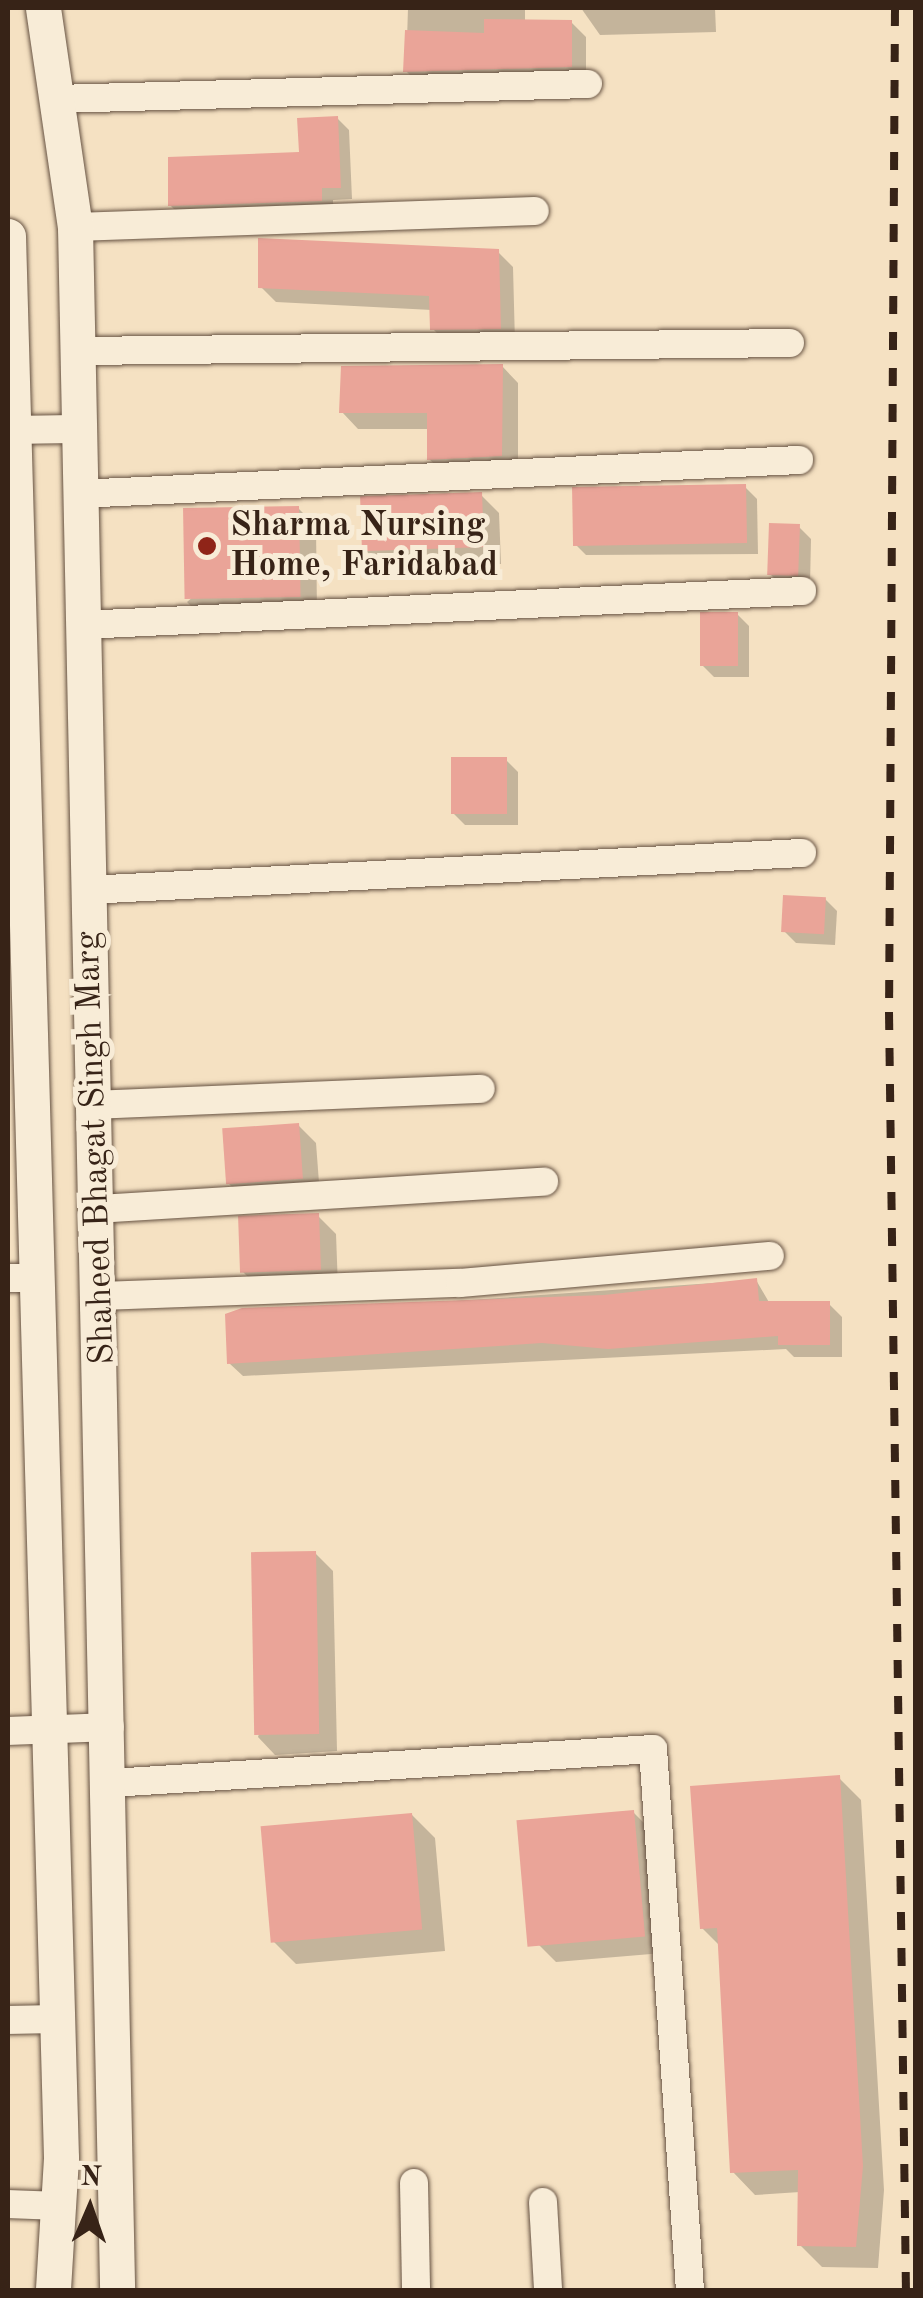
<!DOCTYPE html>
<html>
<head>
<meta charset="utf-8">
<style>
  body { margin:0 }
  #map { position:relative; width:923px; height:2298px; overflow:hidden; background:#f5e1c2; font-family:"Old Standard TT",serif }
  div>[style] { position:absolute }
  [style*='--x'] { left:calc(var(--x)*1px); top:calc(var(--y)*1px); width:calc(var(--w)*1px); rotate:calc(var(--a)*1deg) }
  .shadow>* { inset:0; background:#0003 }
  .building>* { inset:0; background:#eaa498; transform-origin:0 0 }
  .roads { filter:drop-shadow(0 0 2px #665242) drop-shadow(0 0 2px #665242) }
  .minor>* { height:28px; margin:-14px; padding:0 14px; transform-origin:14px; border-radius:14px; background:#f8ecd7 }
  .tertiary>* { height:35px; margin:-17.5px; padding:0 17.5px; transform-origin:17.5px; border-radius:17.5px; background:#f8ecd7 }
  .rail>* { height:8px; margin-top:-4px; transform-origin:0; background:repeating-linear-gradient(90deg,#372317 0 18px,transparent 0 36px) }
  .dots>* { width:28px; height:28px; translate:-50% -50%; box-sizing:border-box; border:5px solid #f8ecd7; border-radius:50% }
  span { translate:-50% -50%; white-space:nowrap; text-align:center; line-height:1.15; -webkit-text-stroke:10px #f8ecd7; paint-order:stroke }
  .poi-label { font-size:35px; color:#372317; font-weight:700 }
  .left { translate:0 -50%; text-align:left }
  .street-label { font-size:35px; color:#372317 }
  .frame { position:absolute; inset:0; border:10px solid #372317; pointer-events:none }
  .north { position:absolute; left:40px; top:2158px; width:100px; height:100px; -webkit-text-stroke:8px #f8ecd7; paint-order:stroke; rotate:2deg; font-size:28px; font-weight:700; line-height:40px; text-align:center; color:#372317 }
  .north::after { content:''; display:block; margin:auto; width:35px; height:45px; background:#372317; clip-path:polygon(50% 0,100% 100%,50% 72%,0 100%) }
</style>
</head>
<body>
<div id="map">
  <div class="shadow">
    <i style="clip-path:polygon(408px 8px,525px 8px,525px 22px,571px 22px,586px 37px,586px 81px,421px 86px,406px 71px)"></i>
    <i style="clip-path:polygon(581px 8px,715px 8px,716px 32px,600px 35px)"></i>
    <i style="clip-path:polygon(337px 118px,349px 130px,352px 199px,333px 200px,333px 212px,182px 217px,170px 205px,301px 154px)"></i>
    <i style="clip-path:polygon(498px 252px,513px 267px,515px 343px,447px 343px,432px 328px,432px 310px,276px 302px,261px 287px)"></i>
    <i style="clip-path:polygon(502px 366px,518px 383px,518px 472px,446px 475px,429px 459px,429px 429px,358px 429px,342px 412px)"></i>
    <i style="clip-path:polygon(745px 487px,757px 499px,758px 554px,586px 555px,574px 543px)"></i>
    <i style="clip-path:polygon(481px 495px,499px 513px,501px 564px,382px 567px,364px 549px)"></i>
    <i style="clip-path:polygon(298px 508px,316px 526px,317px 614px,205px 620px,187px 602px)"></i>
    <i style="clip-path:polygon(799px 527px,811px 539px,810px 585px,782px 586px,770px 574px)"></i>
    <i style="clip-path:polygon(737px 614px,749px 626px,749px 677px,714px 677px,702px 665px)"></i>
    <i style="clip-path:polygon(506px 760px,518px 772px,518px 825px,465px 825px,453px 813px)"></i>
    <i style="clip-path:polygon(825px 899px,837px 911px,835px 945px,796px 943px,784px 931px)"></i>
    <i style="clip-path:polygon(298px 1125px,316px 1143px,320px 1196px,246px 1201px,228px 1183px)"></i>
    <i style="clip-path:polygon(318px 1216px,336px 1234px,338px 1288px,261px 1290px,243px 1272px)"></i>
    <i style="clip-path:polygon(756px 1280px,770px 1304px,829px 1304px,842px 1317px,842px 1357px,794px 1357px,786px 1349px,243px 1376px,229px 1363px,227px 1317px)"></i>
    <i style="clip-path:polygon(315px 1553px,333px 1571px,337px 1751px,275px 1755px,258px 1737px)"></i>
    <i style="clip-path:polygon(839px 1778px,861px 1800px,884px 2190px,878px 2268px,822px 2267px,800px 2245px,800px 2192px,755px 2195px,733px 2172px,720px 1946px,702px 1928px)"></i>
    <i style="clip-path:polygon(634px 1813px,652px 1831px,663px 1953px,556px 1962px,538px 1944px)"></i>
    <i style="clip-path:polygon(412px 1815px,435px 1838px,445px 1951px,296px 1964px,273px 1941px)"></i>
  </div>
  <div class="building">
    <i style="clip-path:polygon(484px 19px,572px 20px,572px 67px,403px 72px,405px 30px,484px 33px)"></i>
    <i style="clip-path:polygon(338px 116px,341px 188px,322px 188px,322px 201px,168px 206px,168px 157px,299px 152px,297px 118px)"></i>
    <i style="clip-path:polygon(258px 238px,499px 249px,501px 329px,430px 330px,429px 296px,258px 288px)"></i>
    <i style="clip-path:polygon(503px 364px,502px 456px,427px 460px,427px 413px,339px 413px,341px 366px)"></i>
    <i style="left:746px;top:484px;width:59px;height:174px;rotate:89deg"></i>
    <i style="left:482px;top:492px;width:55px;height:122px;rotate:88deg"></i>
    <i style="left:299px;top:506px;width:91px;height:116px;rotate:89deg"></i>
    <i style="left:769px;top:523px;width:31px;height:52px;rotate:2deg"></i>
    <i style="left:738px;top:612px;width:54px;height:38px;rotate:90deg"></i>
    <i style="left:451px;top:757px;width:56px;height:57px"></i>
    <i style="left:783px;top:895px;width:43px;height:37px;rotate:3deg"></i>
    <i style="left:299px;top:1123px;width:56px;height:77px;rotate:86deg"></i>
    <i style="left:319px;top:1213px;width:57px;height:81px;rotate:88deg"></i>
    <i style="clip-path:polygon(757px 1278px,759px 1301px,830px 1301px,830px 1345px,778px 1345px,778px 1336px,608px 1349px,542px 1343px,227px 1364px,225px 1314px,242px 1308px,604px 1295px)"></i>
    <i style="left:316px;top:1551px;width:183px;height:65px;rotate:89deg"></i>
    <i style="clip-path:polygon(840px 1775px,863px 2166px,856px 2247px,797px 2246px,798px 2170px,730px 2173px,717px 1928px,700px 1929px,690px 1786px)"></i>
    <i style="left:634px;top:1810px;width:127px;height:118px;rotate:85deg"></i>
    <i style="left:412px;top:1813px;width:117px;height:152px;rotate:85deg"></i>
  </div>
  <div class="roads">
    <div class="minor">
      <i style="--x:57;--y:99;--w:531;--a:-1.62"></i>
      <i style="--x:75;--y:227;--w:460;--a:-2"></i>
      <i style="--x:78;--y:351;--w:712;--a:-0.64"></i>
      <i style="--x:8;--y:430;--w:68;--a:-0.8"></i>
      <i style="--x:78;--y:494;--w:722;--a:-2.7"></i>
      <i style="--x:82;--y:625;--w:721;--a:-2.7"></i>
      <i style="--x:88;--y:890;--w:715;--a:-2.97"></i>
      <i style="--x:94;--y:1105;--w:387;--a:-2.4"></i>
      <i style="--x:97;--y:1209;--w:448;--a:-3.5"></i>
      <i style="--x:8;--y:1278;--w:28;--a:0"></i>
      <i style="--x:101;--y:1296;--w:359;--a:-2.1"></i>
      <i style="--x:460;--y:1283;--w:311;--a:-5"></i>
      <i style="--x:8;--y:1731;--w:102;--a:-2.2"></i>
      <i style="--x:111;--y:1783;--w:543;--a:-3.59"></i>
      <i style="--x:653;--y:1749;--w:542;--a:86.09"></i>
      <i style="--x:8;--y:2020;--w:47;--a:-1.2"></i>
      <i style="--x:414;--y:2183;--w:107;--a:88.9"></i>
      <i style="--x:543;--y:2202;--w:88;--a:86.7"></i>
      <i style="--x:8;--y:2204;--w:51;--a:2.2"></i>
    </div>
    <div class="tertiary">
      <i style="--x:43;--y:8;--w:221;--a:81.7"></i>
      <i style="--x:75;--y:227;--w:2063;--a:88.83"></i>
      <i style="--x:8;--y:236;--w:1923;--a:88.42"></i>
      <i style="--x:61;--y:2158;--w:132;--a:93.5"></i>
    </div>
  </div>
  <div class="rail">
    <i style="--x:895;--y:8;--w:1004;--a:90.34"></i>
    <i style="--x:889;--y:1012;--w:1278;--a:89.24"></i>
  </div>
  <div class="dots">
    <i style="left:207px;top:546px;background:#8f2418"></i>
  </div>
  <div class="poi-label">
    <span class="left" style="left:230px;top:546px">Sharma Nursing<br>Home, Faridabad</span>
  </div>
  <div class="street-label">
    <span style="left:96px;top:1148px;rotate:-92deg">Shaheed Bhagat Singh Marg</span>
  </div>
  <div class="frame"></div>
  <div class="north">N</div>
</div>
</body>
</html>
